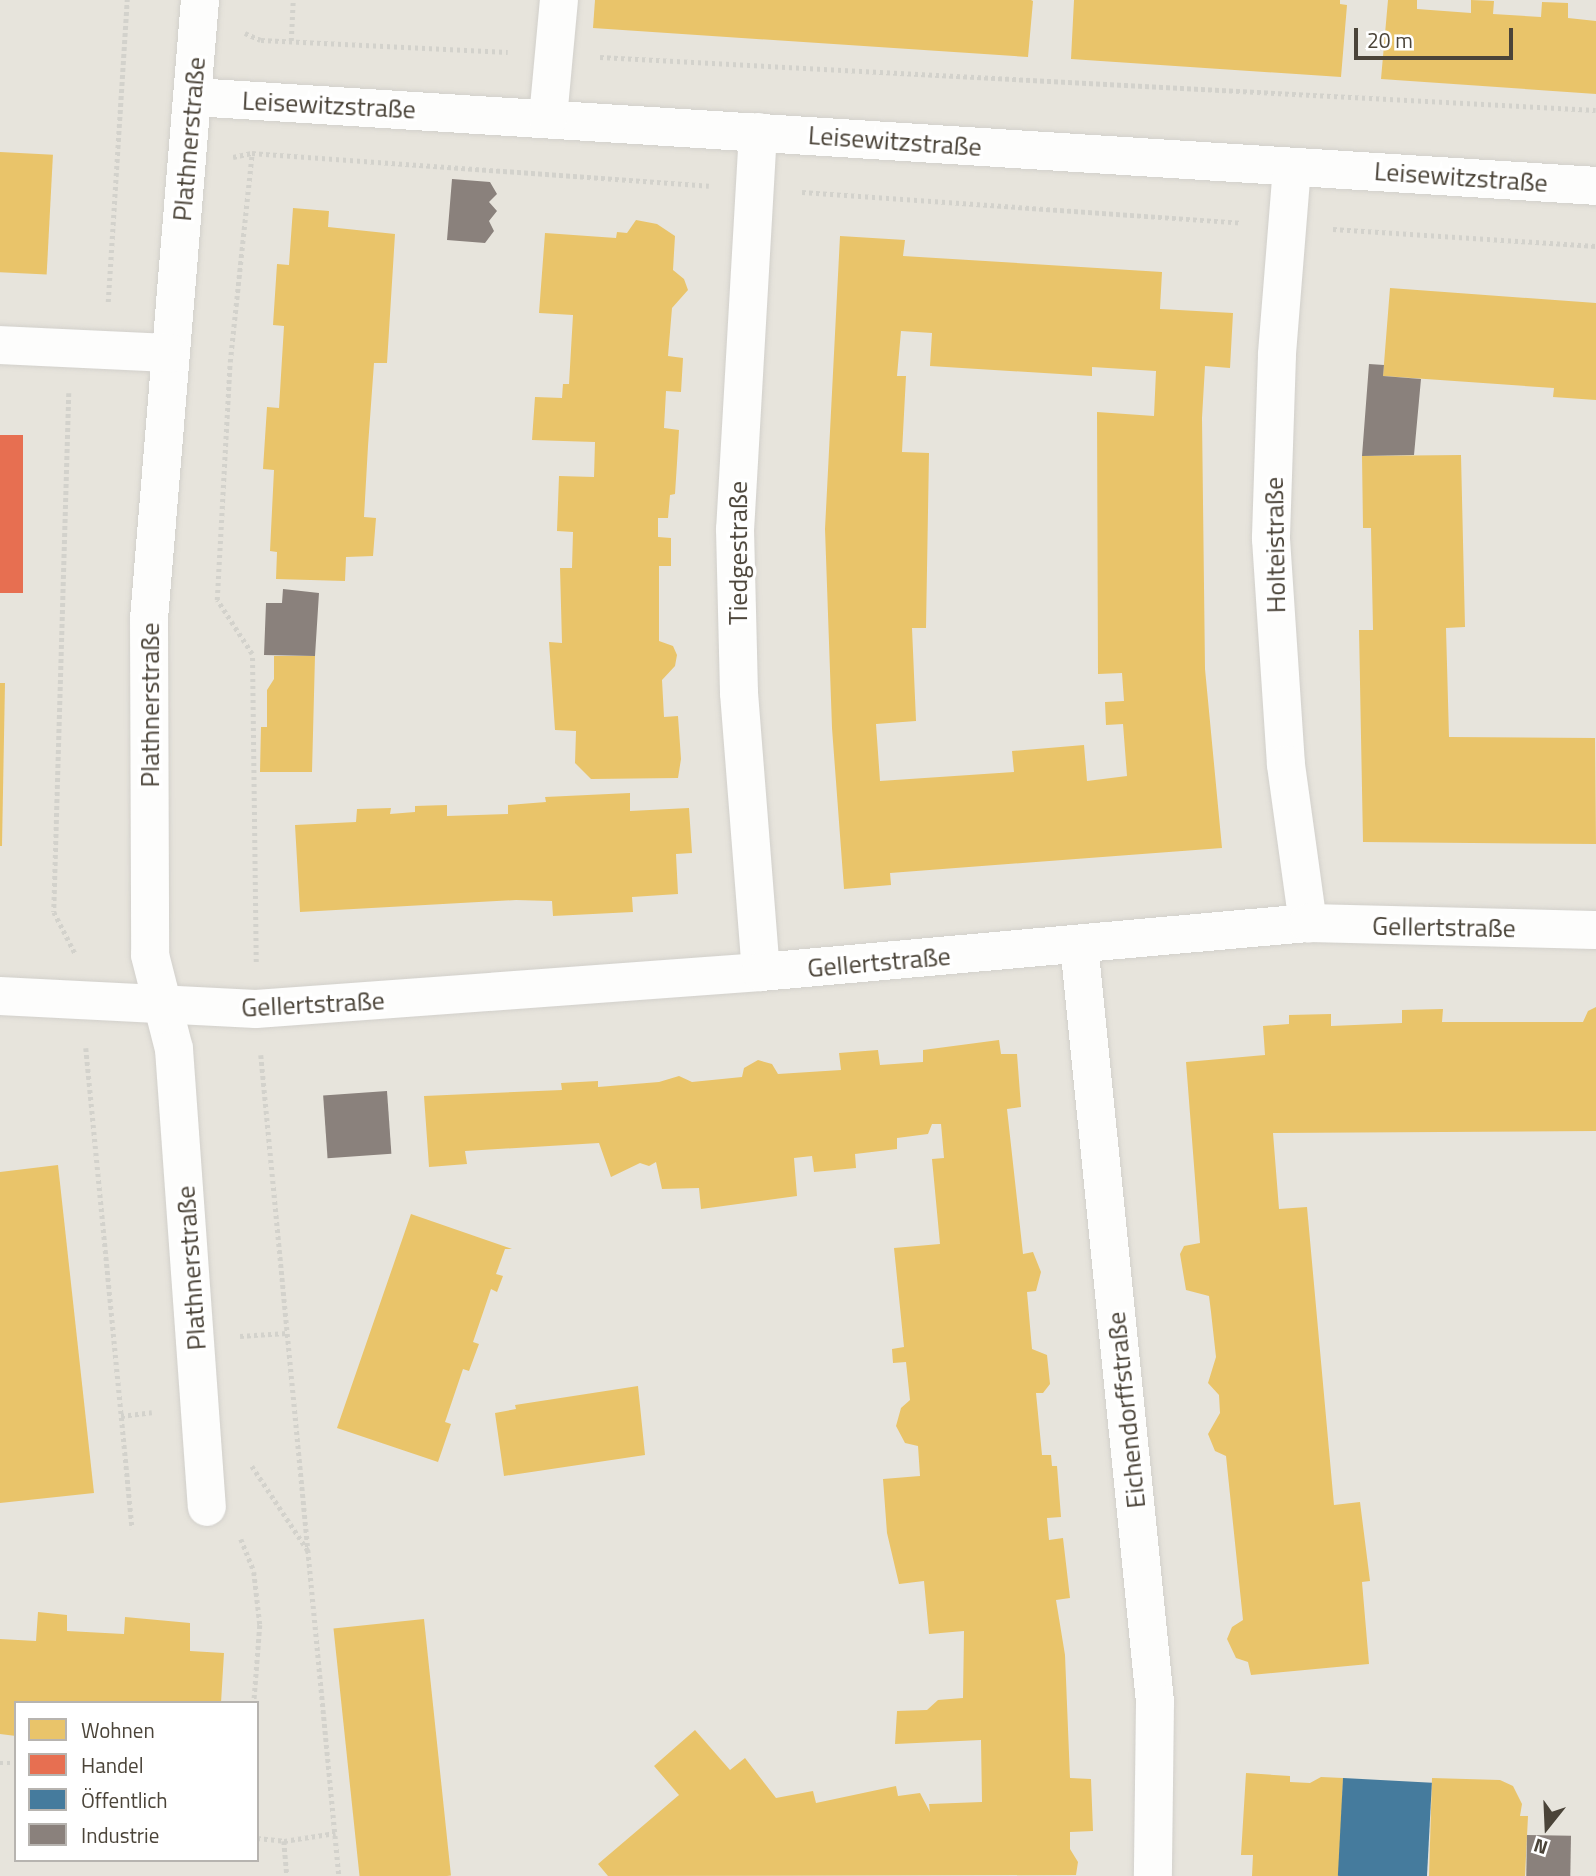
<!DOCTYPE html>
<html>
<head>
<meta charset="utf-8">
<style>
  body { margin:0 }
  #map { position:relative; width:1596px; height:1876px; overflow:hidden; background:#f4f2ee; font-family:"Titillium Web",sans-serif }
  div>[style] { position:absolute }
  [style*='--x'] { left:calc(var(--x)*1px); top:calc(var(--y)*1px); width:calc(var(--w)*1px); rotate:calc(var(--a)*1deg) }
  .residential>* { inset:0; background:#e7e4dc }
  .homes>* { inset:0; background:#e9c46a; transform-origin:0 0 }
  .shops>* { inset:0; background:#e76f51; transform-origin:0 0 }
  .public>* { inset:0; background:#457b9d; transform-origin:0 0 }
  .industry>* { inset:0; background:#8a817c; transform-origin:0 0 }
  .path>* { height:4.5px; margin-top:-2.25px; transform-origin:0; background:repeating-linear-gradient(90deg,#d3d2cc 0 3.5px,transparent 0 7px) }
  .roads { filter:drop-shadow(0 0 2px #d2d0cb) drop-shadow(0 0 2px #d2d0cb) }
  .street>* { height:38px; margin:-19px; padding:0 19px; transform-origin:19px; border-radius:19px; background:#fdfdfc }
  span { translate:-50% -50%; white-space:nowrap; text-align:center; line-height:1.15; -webkit-text-stroke:7px #fff; paint-order:stroke }
  .street-label { font-size:26px; color:#4b4439 }
  .legend { position:absolute; left:14px; top:1701px; width:245px; height:161px; box-sizing:border-box; background:#fff; border:2px solid #b7b4b0; margin:0; padding:9px 12px; list-style:none; font-size:21px; color:#4b4439 }
  .legend li { display:flex; align-items:center; gap:14px; height:35px }
  .legend b { width:35px; border:2px solid #b7b4b0 }
  .north { position:absolute; left:1512px; top:1792px; width:70px; height:70px; -webkit-text-stroke:5px #fff; paint-order:stroke; rotate:198deg; font-size:19px; font-weight:700; line-height:28px; text-align:center; color:#4b4439 }
  .north::after { content:''; display:block; margin:auto; width:24px; height:32px; background:#4b4439; clip-path:polygon(50% 0,100% 100%,50% 72%,0 100%) }
  .scale { position:absolute; left:1354px; top:28px; width:159px; height:32px; box-sizing:border-box; border:4px solid #4b4439; border-top:0; padding-left:9px; font-size:21px; line-height:24px; white-space:nowrap; color:#4b4439; -webkit-text-stroke:5px #fff; paint-order:stroke }
</style>
</head>
<body>
<div id="map">
  <div class="residential">
    <i style="clip-path:polygon(evenodd,0 0,1596px 0,1596px 1876px,0 1876px,0 0,16px 1703px,257px 1703px,257px 1860px,16px 1860px,16px 1703px)"></i>
  </div>
  <div class="homes">
    <i style="clip-path:polygon(595px 0,1031px 0,1033px 1px,1028px 57px,593px 28px)"></i>
    <i style="clip-path:polygon(1074px 0,1340px 0,1340px 4px,1347px 5px,1341px 77px,1071px 59px)"></i>
    <i style="clip-path:polygon(1388px 0,1417px 0,1417px 9px,1471px 13px,1471px 0,1494px 1px,1493px 14px,1541px 17px,1542px 2px,1568px 3px,1568px 18px,1596px 21px,1596px 94px,1381px 79px)"></i>
    <i style="left:0;top:152px;width:53px;height:120px;rotate:3deg"></i>
    <i style="clip-path:polygon(293px 208px,329px 211px,328px 227px,395px 234px,387px 363px,374px 363px,368px 446px,364px 517px,376px 518px,373px 556px,346px 557px,345px 581px,276px 579px,277px 552px,270px 551px,274px 470px,263px 469px,267px 407px,279px 408px,284px 326px,273px 325px,277px 264px,289px 265px)"></i>
    <i style="clip-path:polygon(636px 220px,657px 224px,675px 236px,673px 270px,684px 279px,688px 290px,672px 308px,668px 356px,683px 358px,681px 392px,666px 391px,664px 428px,679px 430px,677px 463px,675px 494px,670px 495px,668px 518px,658px 518px,658px 537px,671px 538px,671px 566px,659px 566px,659px 641px,673px 646px,677px 655px,675px 666px,662px 680px,664px 717px,678px 716px,681px 759px,678px 778px,591px 779px,575px 763px,576px 731px,555px 730px,549px 642px,562px 643px,560px 568px,572px 568px,573px 532px,557px 531px,559px 476px,594px 477px,595px 442px,532px 440px,535px 397px,562px 398px,563px 384px,569px 384px,573px 315px,539px 313px,545px 233px,616px 238px,617px 232px,627px 233px)"></i>
    <i style="clip-path:polygon(evenodd,840px 236px,905px 240px,903px 256px,1162px 272px,1160px 309px,1233px 313px,1230px 368px,1205px 366px,1202px 418px,1205px 669px,1222px 848px,890px 873px,891px 885px,844px 889px,832px 728px,825px 529px,840px 236px,901px 331px,932px 333px,930px 366px,1092px 376px,1092px 367px,1156px 371px,1154px 416px,1097px 412px,1098px 674px,1122px 673px,1124px 701px,1105px 702px,1106px 725px,1123px 724px,1127px 776px,1087px 781px,1084px 745px,1012px 751px,1014px 772px,880px 781px,876px 724px,916px 721px,912px 628px,926px 628px,929px 453px,902px 452px,906px 376px,897px 376px,901px 331px)"></i>
    <i style="clip-path:polygon(1390px 288px,1596px 303px,1596px 400px,1553px 397px,1554px 388px,1383px 376px)"></i>
    <i style="clip-path:polygon(1461px 455px,1465px 627px,1446px 628px,1449px 737px,1595px 738px,1596px 844px,1363px 842px,1359px 630px,1373px 630px,1371px 528px,1363px 528px,1362px 456px)"></i>
    <i style="clip-path:polygon(274px 656px,315px 656px,312px 772px,260px 772px,261px 727px,267px 727px,267px 690px,274px 679px)"></i>
    <i style="clip-path:polygon(0 683px,5px 683px,2px 846px,0 846px)"></i>
    <i style="clip-path:polygon(630px 793px,630px 811px,689px 808px,692px 853px,676px 854px,678px 894px,632px 897px,633px 912px,553px 916px,552px 901px,516px 900px,300px 912px,295px 825px,356px 822px,357px 809px,391px 808px,390px 814px,415px 812px,415px 806px,447px 805px,447px 816px,508px 814px,508px 805px,546px 802px,545px 797px)"></i>
    <i style="clip-path:polygon(1596px 1007px,1596px 1131px,1273px 1133px,1279px 1209px,1307px 1207px,1334px 1505px,1360px 1502px,1370px 1581px,1362px 1582px,1369px 1664px,1251px 1675px,1248px 1662px,1236px 1658px,1227px 1639px,1232px 1627px,1243px 1620px,1226px 1456px,1215px 1451px,1208px 1434px,1220px 1413px,1219px 1395px,1208px 1383px,1216px 1357px,1211px 1312px,1209px 1296px,1186px 1290px,1180px 1254px,1184px 1246px,1200px 1243px,1186px 1062px,1265px 1055px,1263px 1026px,1289px 1024px,1289px 1015px,1331px 1014px,1331px 1026px,1402px 1023px,1402px 1010px,1443px 1009px,1442px 1022px,1583px 1022px,1588px 1011px)"></i>
    <i style="clip-path:polygon(999px 1040px,1001px 1054px,1017px 1054px,1021px 1107px,1007px 1109px,1023px 1254px,1033px 1252px,1041px 1272px,1036px 1291px,1027px 1292px,1032px 1349px,1047px 1355px,1050px 1384px,1043px 1393px,1036px 1393px,1042px 1455px,1051px 1455px,1052px 1466px,1057px 1466px,1061px 1517px,1047px 1518px,1049px 1540px,1063px 1538px,1070px 1598px,1056px 1600px,1065px 1655px,1070px 1778px,1091px 1779px,1093px 1831px,1070px 1832px,1070px 1849px,1078px 1862px,1076px 1875px,608px 1876px,598px 1864px,679px 1795px,654px 1766px,695px 1730px,730px 1770px,745px 1758px,776px 1798px,813px 1791px,816px 1803px,896px 1786px,898px 1796px,920px 1793px,930px 1812px,929px 1804px,982px 1802px,981px 1740px,895px 1744px,897px 1711px,927px 1710px,938px 1700px,963px 1698px,964px 1631px,929px 1634px,924px 1581px,899px 1584px,887px 1533px,883px 1479px,920px 1476px,918px 1446px,905px 1443px,896px 1426px,901px 1408px,910px 1400px,906px 1362px,893px 1363px,892px 1349px,904px 1347px,894px 1248px,940px 1244px,932px 1159px,944px 1158px,941px 1124px,932px 1124px,928px 1134px,897px 1138px,897px 1149px,855px 1154px,856px 1168px,814px 1172px,812px 1156px,794px 1158px,797px 1196px,701px 1209px,699px 1188px,662px 1189px,656px 1162px,649px 1166px,640px 1163px,611px 1177px,599px 1143px,465px 1151px,467px 1164px,429px 1167px,424px 1096px,562px 1090px,561px 1083px,598px 1081px,598px 1087px,659px 1082px,679px 1076px,692px 1082px,742px 1077px,744px 1068px,758px 1060px,772px 1064px,778px 1074px,841px 1070px,839px 1053px,878px 1050px,880px 1065px,923px 1062px,923px 1050px)"></i>
    <i style="clip-path:polygon(58px 1165px,94px 1493px,0 1503px,0 1172px)"></i>
    <i style="clip-path:polygon(411px 1214px,512px 1249px,505px 1249px,496px 1274px,503px 1276px,497px 1292px,491px 1289px,473px 1342px,479px 1344px,469px 1371px,463px 1369px,445px 1422px,451px 1424px,438px 1462px,337px 1428px)"></i>
    <i style="clip-path:polygon(638px 1386px,645px 1455px,504px 1476px,495px 1413px,516px 1409px,515px 1405px)"></i>
    <i style="clip-path:polygon(38px 1612px,67px 1615px,67px 1631px,124px 1634px,125px 1617px,190px 1623px,190px 1651px,224px 1653px,221px 1703px,16px 1703px,16px 1736px,0 1734px,0 1639px,36px 1641px)"></i>
    <i style="left:424px;top:1619px;width:258px;height:91px;rotate:84deg"></i>
    <i style="clip-path:polygon(1246px 1773px,1290px 1776px,1290px 1782px,1310px 1783px,1321px 1777px,1343px 1778px,1340px 1876px,1252px 1876px,1253px 1855px,1241px 1855px)"></i>
    <i style="clip-path:polygon(1432px 1778px,1500px 1780px,1513px 1786px,1522px 1804px,1520px 1816px,1528px 1816px,1525px 1876px,1429px 1876px)"></i>
  </div>
  <div class="shops">
    <i style="left:0;top:435px;width:23px;height:158px"></i>
  </div>
  <div class="public">
    <i style="left:1343px;top:1778px;width:89px;height:98px;rotate:3deg"></i>
  </div>
  <div class="industry">
    <i style="clip-path:polygon(452px 179px,490px 182px,497px 194px,489px 202px,497px 211px,489px 221px,494px 231px,485px 243px,447px 240px)"></i>
    <i style="clip-path:polygon(1369px 364px,1384px 365px,1383px 376px,1421px 379px,1414px 455px,1362px 456px)"></i>
    <i style="clip-path:polygon(283px 589px,319px 593px,315px 656px,264px 655px,266px 603px,282px 603px)"></i>
    <i style="left:387px;top:1091px;width:63px;height:64px;rotate:86deg"></i>
    <i style="left:1527px;top:1835px;width:44px;height:41px;rotate:1deg"></i>
  </div>
  <div class="path">
    <i style="--x:245;--y:33;--w:17;--a:24"></i>
    <i style="--x:261;--y:40;--w:247;--a:2.8"></i>
    <i style="--x:291;--y:41;--w:41;--a:-87.2"></i>
    <i style="--x:600;--y:57;--w:997;--a:3.05"></i>
    <i style="--x:233;--y:157;--w:19;--a:-12"></i>
    <i style="--x:802;--y:192;--w:439;--a:4"></i>
    <i style="--x:1333;--y:229;--w:264;--a:3.7"></i>
    <i style="--x:108;--y:302;--w:303;--a:-86.4"></i>
    <i style="--x:69;--y:393;--w:519;--a:91.66"></i>
    <i style="--x:54;--y:912;--w:46;--a:62.9"></i>
    <i style="--x:256;--y:962;--w:308;--a:-90.7"></i>
    <i style="--x:252;--y:654;--w:64;--a:-122.9"></i>
    <i style="--x:217;--y:600;--w:238;--a:-86.9"></i>
    <i style="--x:230;--y:362;--w:210;--a:-84"></i>
    <i style="--x:252;--y:153;--w:458;--a:4.1"></i>
    <i style="--x:86;--y:1048;--w:483;--a:84.5"></i>
    <i style="--x:261;--y:1055;--w:825;--a:84.57"></i>
    <i style="--x:240;--y:1336;--w:48;--a:-3.6"></i>
    <i style="--x:121;--y:1416;--w:31;--a:-7"></i>
    <i style="--x:252;--y:1466;--w:103;--a:56.5"></i>
    <i style="--x:241;--y:1539;--w:35;--a:68"></i>
    <i style="--x:254;--y:1572;--w:53;--a:83.5"></i>
    <i style="--x:260;--y:1625;--w:78;--a:94.4"></i>
    <i style="--x:0;--y:1763;--w:16;--a:0"></i>
    <i style="--x:257;--y:1838;--w:27;--a:6"></i>
    <i style="--x:284;--y:1841;--w:52;--a:-8.9"></i>
    <i style="--x:284;--y:1841;--w:35;--a:85"></i>
  </div>
  <div class="roads">
    <div class="street">
      <i style="--x:200;--y:0;--w:621;--a:94.71"></i>
      <i style="--x:149;--y:619;--w:336;--a:89.8"></i>
      <i style="--x:150;--y:955;--w:97;--a:75.7"></i>
      <i style="--x:174;--y:1049;--w:459;--a:85.9"></i>
      <i style="--x:194;--y:97;--w:1405;--a:3.63"></i>
      <i style="--x:548;--y:118;--w:119;--a:-84.7"></i>
      <i style="--x:758;--y:132;--w:398;--a:93.3"></i>
      <i style="--x:735;--y:529;--w:164;--a:88.6"></i>
      <i style="--x:739;--y:693;--w:280;--a:85.5"></i>
      <i style="--x:1292;--y:167;--w:189;--a:94.6"></i>
      <i style="--x:1277;--y:355;--w:184;--a:91.9"></i>
      <i style="--x:1271;--y:539;--w:226;--a:86.2"></i>
      <i style="--x:1286;--y:765;--w:160;--a:82.1"></i>
      <i style="--x:0;--y:345;--w:171;--a:2.7"></i>
      <i style="--x:1079;--y:944;--w:762;--a:84.27"></i>
      <i style="--x:1155;--y:1702;--w:174;--a:90.7"></i>
      <i style="--x:0;--y:996;--w:256;--a:2.9"></i>
      <i style="--x:256;--y:1009;--w:506;--a:-4.19"></i>
      <i style="--x:761;--y:972;--w:549;--a:-5.12"></i>
      <i style="--x:1308;--y:923;--w:288;--a:1.4"></i>
    </div>
  </div>
  <div class="street-label">
    <span style="left:329px;top:105px;rotate:3deg">Leisewitzstraße</span>
    <span style="left:189px;top:139px;rotate:-85deg">Plathnerstraße</span>
    <span style="left:895px;top:141px;rotate:4deg">Leisewitzstraße</span>
    <span style="left:1461px;top:177px;rotate:4deg">Leisewitzstraße</span>
    <span style="left:1275px;top:545px;rotate:-91deg">Holteistraße</span>
    <span style="left:738px;top:553px;rotate:-90deg">Tiedgestraße</span>
    <span style="left:150px;top:705px;rotate:-90deg">Plathnerstraße</span>
    <span style="left:1444px;top:927px;rotate:1deg">Gellertstraße</span>
    <span style="left:879px;top:962px;rotate:-5deg">Gellertstraße</span>
    <span style="left:313px;top:1004px;rotate:-3deg">Gellertstraße</span>
    <span style="left:191px;top:1268px;rotate:-94deg">Plathnerstraße</span>
    <span style="left:1126px;top:1410px;rotate:-96deg">Eichendorffstraße</span>
  </div>
  <ul class="legend">
  <li><b style="height:19px;background:#e9c46a"></b>Wohnen</li>
  <li><b style="height:19px;background:#e76f51"></b>Handel</li>
  <li><b style="height:19px;background:#457b9d"></b>Öffentlich</li>
  <li><b style="height:19px;background:#8a817c"></b>Industrie</li>
  </ul>
  <div class="north">N</div>
  <div class="scale">20 m</div>
</div>
</body>
</html>
